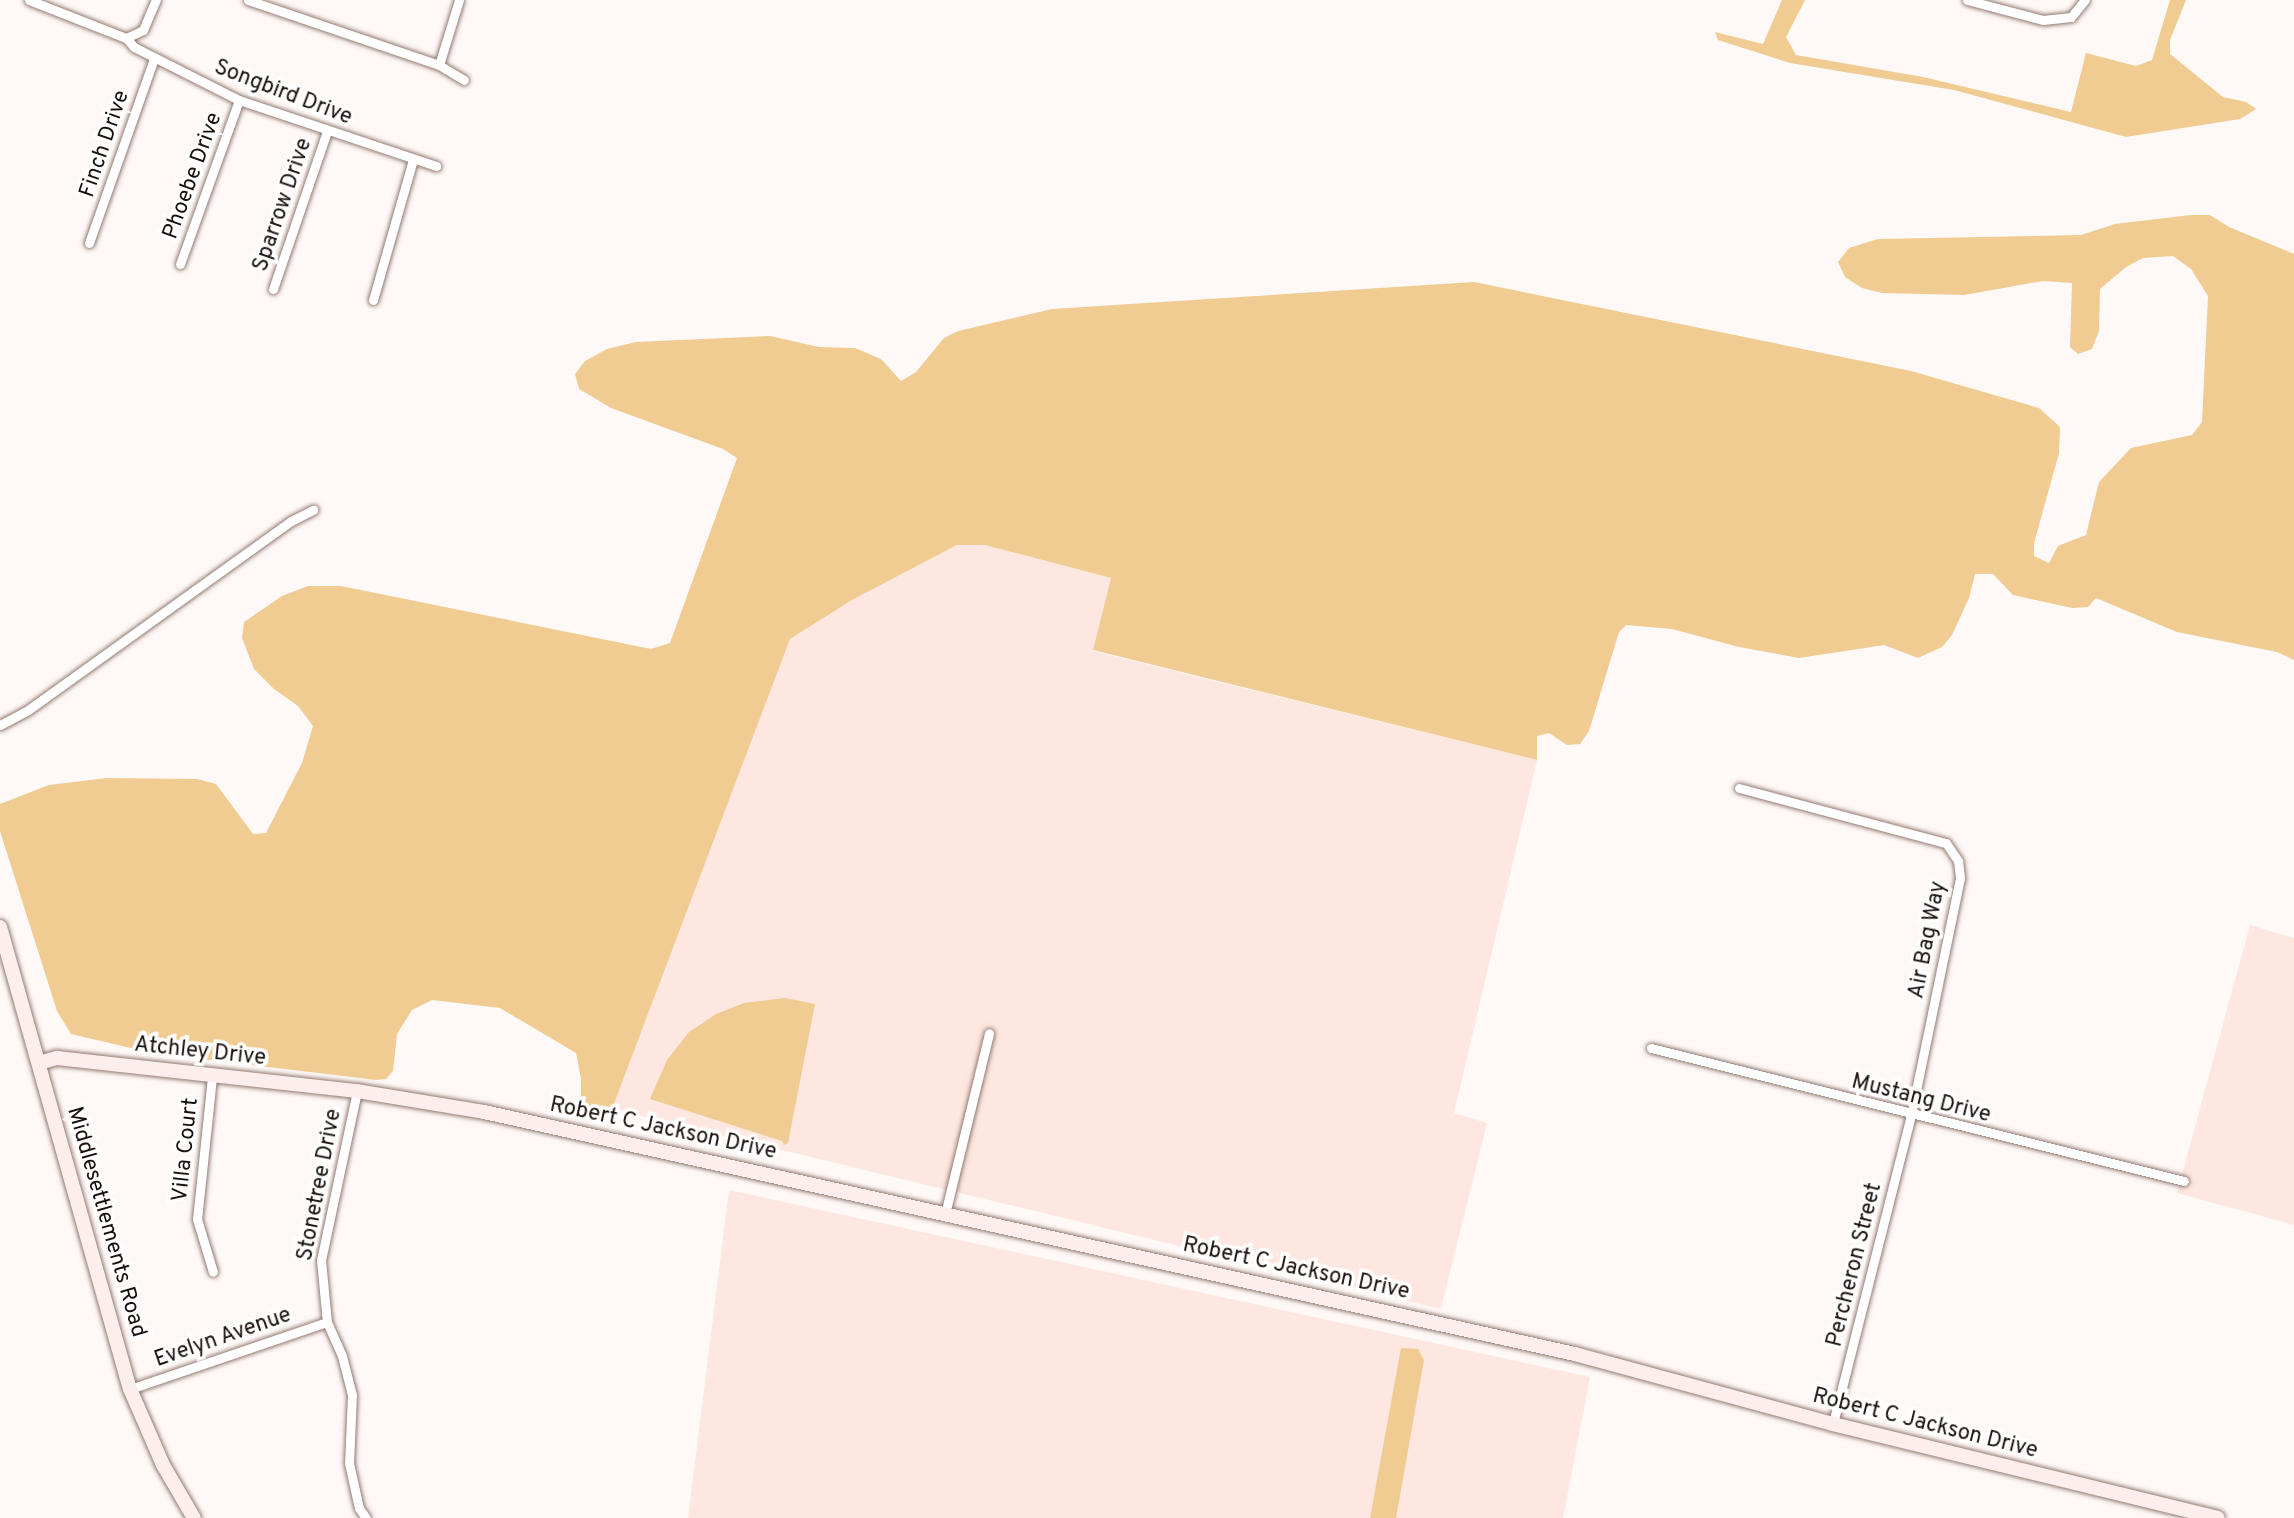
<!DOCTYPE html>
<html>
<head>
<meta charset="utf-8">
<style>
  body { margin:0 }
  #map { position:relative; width:2294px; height:1518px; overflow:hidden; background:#fef8f6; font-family:Overpass,sans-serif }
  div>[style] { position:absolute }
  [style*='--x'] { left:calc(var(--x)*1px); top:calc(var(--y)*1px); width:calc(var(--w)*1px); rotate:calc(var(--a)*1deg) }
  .built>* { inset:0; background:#fee7e0 }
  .green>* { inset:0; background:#f0cc93 }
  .roads { filter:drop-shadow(0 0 2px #937a71) drop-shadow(0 0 2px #937a71) }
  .street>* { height:9px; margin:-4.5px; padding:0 4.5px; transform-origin:4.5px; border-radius:4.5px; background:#fff }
  .secondary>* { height:14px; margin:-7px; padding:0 7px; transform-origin:7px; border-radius:7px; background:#fbeeed }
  span { translate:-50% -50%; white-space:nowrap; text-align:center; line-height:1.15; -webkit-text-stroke:7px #fff; paint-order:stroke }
  .street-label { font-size:22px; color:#180f0b }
</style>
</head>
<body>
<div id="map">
  <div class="built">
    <i style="clip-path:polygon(957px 545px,985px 545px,1111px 578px,1093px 651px,1537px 760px,1454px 1113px,1487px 1123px,1441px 1309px,612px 1109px,790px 639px,852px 600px)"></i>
    <i style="clip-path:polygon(2250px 925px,2294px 938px,2294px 1225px,2177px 1193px)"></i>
    <i style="clip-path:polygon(729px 1190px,1590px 1377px,1563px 1518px,688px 1518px)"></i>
  </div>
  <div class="green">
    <i style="clip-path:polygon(1782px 0,1805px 0,1786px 37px,1796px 55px,1923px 77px,2071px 112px,2086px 53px,2136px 66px,2152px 60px,2170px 0,2186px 0,2170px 40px,2170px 54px,2223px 97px,2246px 102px,2256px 109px,2240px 119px,2126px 137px,1954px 90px,1790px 63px,1718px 40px,1715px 32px,1763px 44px)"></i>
    <i style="clip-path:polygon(2191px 215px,2210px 215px,2229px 227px,2294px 254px,2294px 660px,2277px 652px,2177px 632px,2096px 598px,2088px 607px,2072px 608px,2013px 595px,1993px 574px,1975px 574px,1969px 598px,1952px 635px,1942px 647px,1918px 658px,1884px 645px,1799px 658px,1739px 647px,1672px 629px,1626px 625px,1619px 632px,1589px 731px,1580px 744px,1567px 745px,1549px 733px,1537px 736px,1537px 760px,1093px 650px,1111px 578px,985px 545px,957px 545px,852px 600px,790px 639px,612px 1109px,596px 1118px,581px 1116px,581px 1079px,576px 1053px,500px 1008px,432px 1000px,412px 1010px,397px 1034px,393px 1071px,386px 1079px,376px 1080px,152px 1053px,71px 1034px,57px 1011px,0 831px,0 804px,49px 785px,106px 778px,197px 779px,216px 784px,253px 834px,266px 833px,302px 763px,313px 726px,298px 706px,274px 689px,254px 669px,242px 638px,244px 622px,282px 596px,308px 586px,341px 586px,651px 649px,670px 643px,737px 458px,723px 449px,611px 408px,579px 389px,575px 374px,585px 361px,607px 349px,636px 342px,770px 336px,819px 347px,855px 348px,881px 359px,901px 381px,916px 372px,944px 338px,958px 331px,1052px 309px,1474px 282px,1911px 371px,2039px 408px,2060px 427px,2059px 453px,2034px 543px,2034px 556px,2049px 563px,2058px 546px,2086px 535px,2099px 482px,2131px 448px,2192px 435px,2202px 422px,2208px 296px,2191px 269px,2173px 256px,2143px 258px,2126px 267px,2100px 289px,2099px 331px,2092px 349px,2078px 354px,2070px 347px,2072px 283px,2043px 281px,1964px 295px,1882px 293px,1862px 288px,1845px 277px,1838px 262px,1849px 248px,1878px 239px,2081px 235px,2115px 224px)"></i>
    <i style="clip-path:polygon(785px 998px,815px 1004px,788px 1143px,784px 1145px,782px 1141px,650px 1099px,667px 1060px,689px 1032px,716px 1014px,744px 1003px)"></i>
    <i style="clip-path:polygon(1401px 1348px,1418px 1349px,1424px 1360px,1396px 1518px,1370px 1518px)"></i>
  </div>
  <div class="roads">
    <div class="street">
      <i style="--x:29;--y:0;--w:104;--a:21.4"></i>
      <i style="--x:126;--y:38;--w:19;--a:-25"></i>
      <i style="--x:143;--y:30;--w:33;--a:-67"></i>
      <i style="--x:248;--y:0;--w:202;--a:18.8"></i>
      <i style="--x:439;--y:65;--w:29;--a:31"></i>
      <i style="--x:1967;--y:0;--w:79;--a:14.7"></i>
      <i style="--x:2043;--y:20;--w:28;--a:-6"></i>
      <i style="--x:2071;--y:17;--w:22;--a:-51"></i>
      <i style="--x:126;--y:38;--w:12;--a:48"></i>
      <i style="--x:134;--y:47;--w:118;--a:26.8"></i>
      <i style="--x:239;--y:100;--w:208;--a:18.5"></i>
      <i style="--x:439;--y:65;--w:68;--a:-72.9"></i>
      <i style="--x:89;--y:243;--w:196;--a:-70.6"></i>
      <i style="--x:180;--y:264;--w:174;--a:-70.2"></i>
      <i style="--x:273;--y:289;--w:167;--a:-71.1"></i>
      <i style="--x:373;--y:300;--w:146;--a:-74.1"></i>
      <i style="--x:0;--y:725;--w:32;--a:-28"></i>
      <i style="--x:28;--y:710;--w:324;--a:-35.7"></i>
      <i style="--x:291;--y:521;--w:25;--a:-27"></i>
      <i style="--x:1739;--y:788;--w:214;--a:14.9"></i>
      <i style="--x:1946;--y:843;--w:22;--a:56"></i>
      <i style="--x:1958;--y:861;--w:17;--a:83"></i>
      <i style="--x:1960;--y:878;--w:242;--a:101.7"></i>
      <i style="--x:1911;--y:1115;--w:319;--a:104.2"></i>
      <i style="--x:1651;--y:1048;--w:549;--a:14.01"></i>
      <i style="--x:212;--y:1077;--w:143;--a:96"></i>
      <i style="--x:197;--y:1219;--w:55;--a:73.2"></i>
      <i style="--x:357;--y:1091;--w:173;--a:102"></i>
      <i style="--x:321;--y:1260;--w:62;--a:84.5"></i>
      <i style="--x:327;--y:1322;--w:37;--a:66"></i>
      <i style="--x:342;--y:1356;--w:40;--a:75.6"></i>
      <i style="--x:352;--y:1395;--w:68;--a:92.5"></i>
      <i style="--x:349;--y:1463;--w:46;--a:77.5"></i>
      <i style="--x:359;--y:1508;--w:12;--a:55"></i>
      <i style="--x:945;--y:1214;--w:186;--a:-76.3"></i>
      <i style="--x:130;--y:1389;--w:208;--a:-18.8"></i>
    </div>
    <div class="secondary">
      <i style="--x:0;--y:927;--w:480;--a:74.3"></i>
      <i style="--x:130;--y:1389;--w:83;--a:66.5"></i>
      <i style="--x:163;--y:1465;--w:61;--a:59.7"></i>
      <i style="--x:39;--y:1063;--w:19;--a:-16"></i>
      <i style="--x:57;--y:1058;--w:302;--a:6.3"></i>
      <i style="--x:357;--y:1091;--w:129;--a:9.4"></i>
      <i style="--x:484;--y:1112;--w:1118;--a:12.51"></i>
      <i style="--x:1575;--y:1354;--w:267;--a:15.2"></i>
      <i style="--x:1833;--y:1424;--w:396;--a:13.7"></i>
    </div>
  </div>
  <div class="street-label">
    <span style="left:283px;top:93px;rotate:21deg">Songbird Drive</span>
    <span style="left:105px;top:144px;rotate:-71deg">Finch Drive</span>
    <span style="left:193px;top:176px;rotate:-70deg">Phoebe Drive</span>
    <span style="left:283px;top:205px;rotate:-71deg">Sparrow Drive</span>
    <span style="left:1928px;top:940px;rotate:-79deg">Air Bag Way</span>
    <span style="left:200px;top:1052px;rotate:6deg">Atchley Drive</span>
    <span style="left:1921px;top:1099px;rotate:14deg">Mustang Drive</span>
    <span style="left:663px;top:1129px;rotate:12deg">Robert C Jackson Drive</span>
    <span style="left:186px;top:1150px;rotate:-84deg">Villa Court</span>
    <span style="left:320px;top:1185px;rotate:-79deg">Stonetree Drive</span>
    <span style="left:106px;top:1222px;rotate:74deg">Middlesettlements Road</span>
    <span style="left:1855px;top:1265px;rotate:-76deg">Percheron Street</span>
    <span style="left:1296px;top:1269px;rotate:12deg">Robert C Jackson Drive</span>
    <span style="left:223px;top:1338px;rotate:-19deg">Evelyn Avenue</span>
    <span style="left:1925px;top:1424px;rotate:14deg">Robert C Jackson Drive</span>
  </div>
</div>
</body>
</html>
